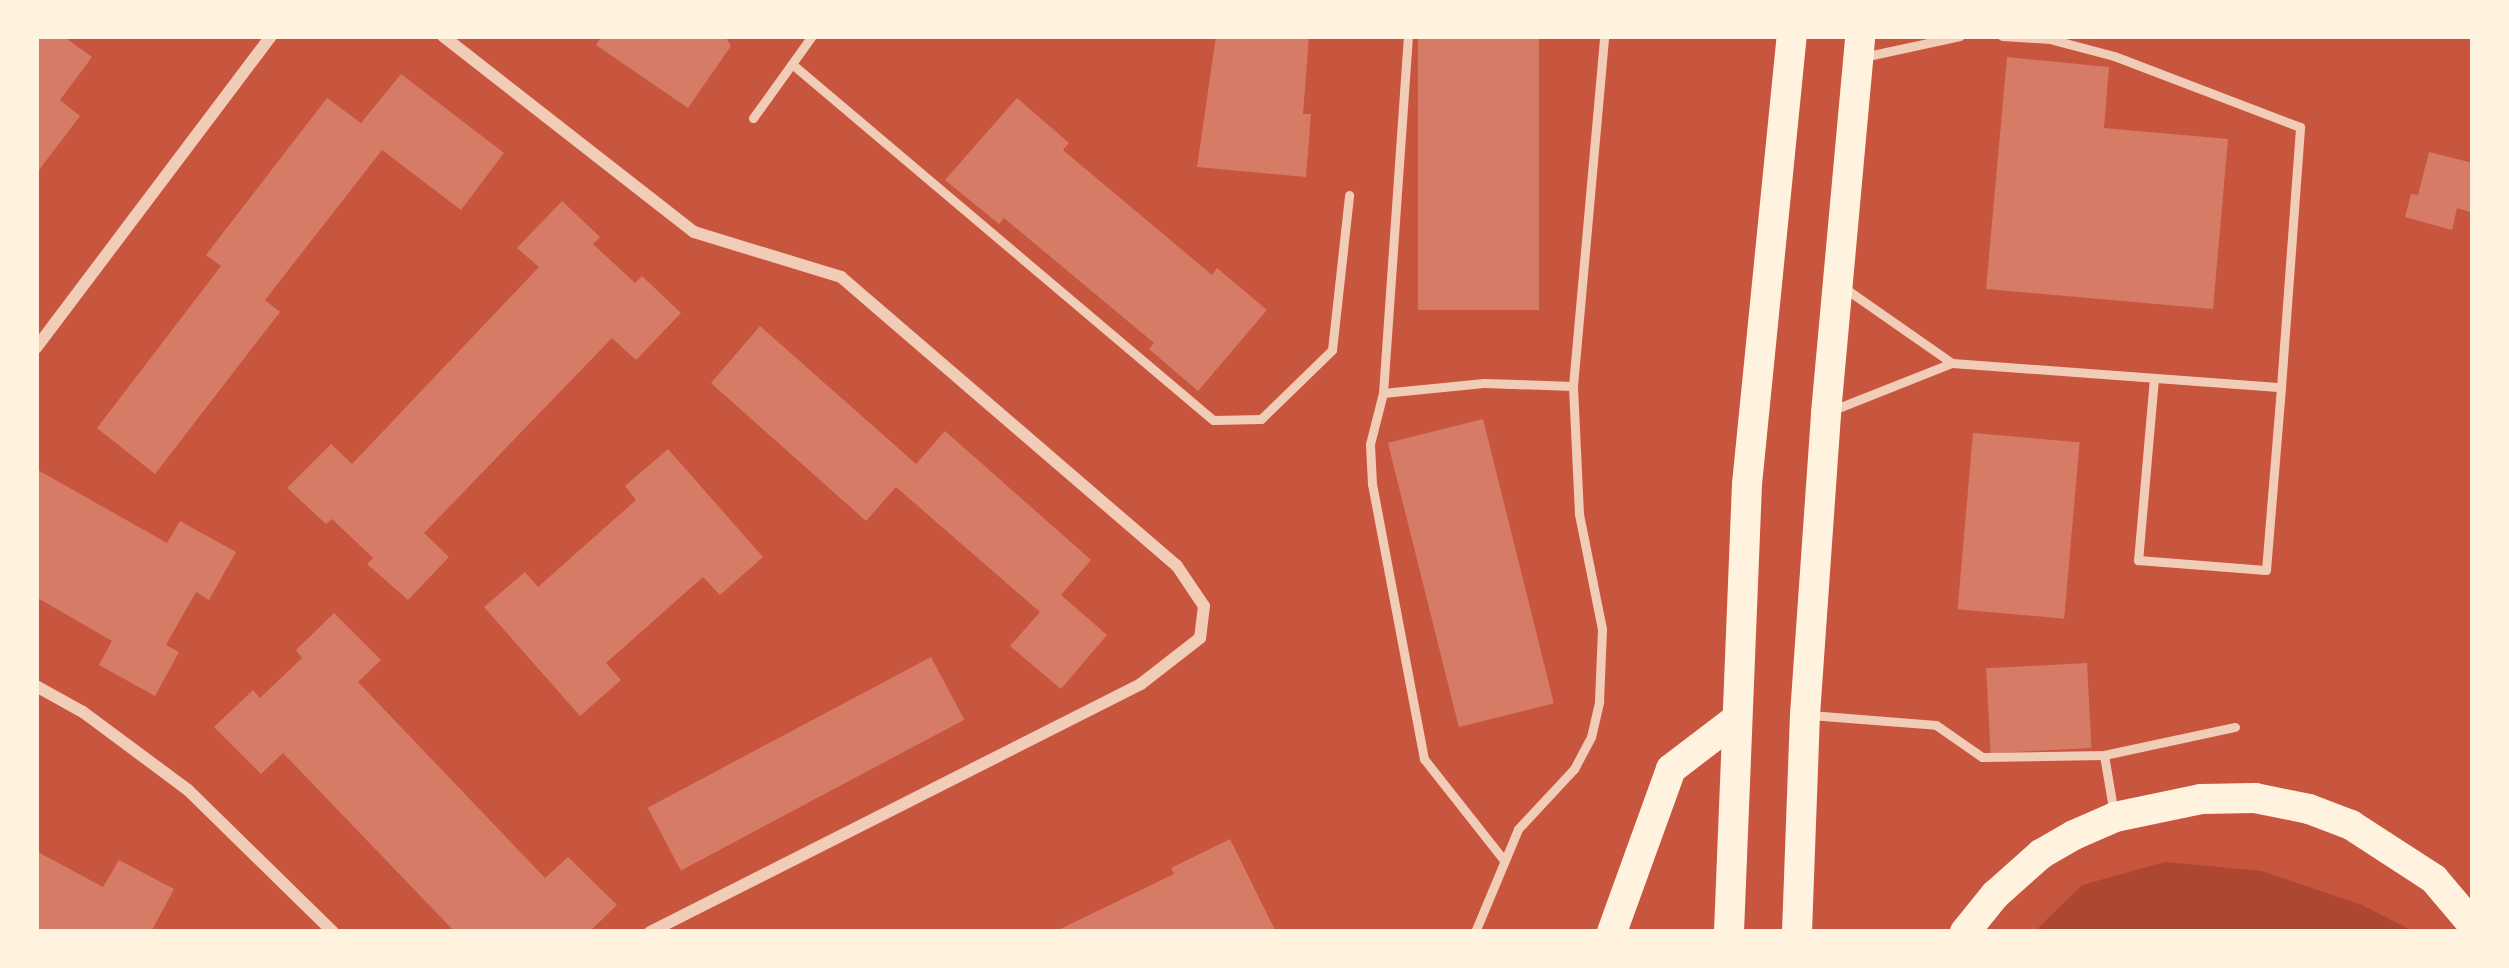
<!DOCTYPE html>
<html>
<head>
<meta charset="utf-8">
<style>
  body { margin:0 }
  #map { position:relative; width:2509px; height:968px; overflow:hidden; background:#c8553d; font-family:"Exo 2",sans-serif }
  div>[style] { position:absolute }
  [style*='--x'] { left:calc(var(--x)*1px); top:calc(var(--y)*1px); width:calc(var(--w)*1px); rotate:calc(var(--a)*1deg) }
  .green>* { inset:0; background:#ae4732 }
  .building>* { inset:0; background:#d67c66; transform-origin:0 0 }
  .service>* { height:9px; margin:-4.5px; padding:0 4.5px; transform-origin:4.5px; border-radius:4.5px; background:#f1ccb7 }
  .minor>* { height:12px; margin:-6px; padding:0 6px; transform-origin:6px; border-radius:6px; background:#f1ccb7 }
  .trunk>* { height:30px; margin:-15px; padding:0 15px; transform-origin:15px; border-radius:15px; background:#fff3e0 }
  span { translate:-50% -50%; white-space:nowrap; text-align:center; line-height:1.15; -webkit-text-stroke:9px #fff3e0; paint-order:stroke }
  .frame { position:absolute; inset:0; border:39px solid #fff3e0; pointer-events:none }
</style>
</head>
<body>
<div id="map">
  <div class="green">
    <i style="clip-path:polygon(2165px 862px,2262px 871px,2362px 905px,2415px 932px,2034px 932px,2082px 885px)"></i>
  </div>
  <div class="building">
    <i style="clip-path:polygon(36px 36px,63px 36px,92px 57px,60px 100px,80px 116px,36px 174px)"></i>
    <i style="clip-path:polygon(602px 36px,725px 36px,731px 46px,688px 108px,596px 45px)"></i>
    <i style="clip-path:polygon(1216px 36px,1309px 36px,1303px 114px,1311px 114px,1306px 177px,1197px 167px)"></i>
    <i style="left:1418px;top:36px;width:121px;height:274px"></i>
    <i style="clip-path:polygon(2007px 57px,2109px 67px,2104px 128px,2228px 139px,2213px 309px,1986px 289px)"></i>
    <i style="clip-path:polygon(401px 74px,504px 153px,461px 210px,382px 150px,265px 300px,280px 312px,155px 474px,97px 428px,221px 266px,206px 255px,327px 98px,361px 123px)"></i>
    <i style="clip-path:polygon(1017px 98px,1069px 143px,1063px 150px,1212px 275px,1217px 268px,1267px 310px,1198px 391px,1149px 349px,1154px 343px,1004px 218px,999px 224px,945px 180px)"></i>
    <i style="clip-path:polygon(2429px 152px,2473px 163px,2473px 213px,2457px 208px,2452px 230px,2405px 217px,2411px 194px,2418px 195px)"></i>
    <i style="clip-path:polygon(562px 201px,600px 237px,593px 244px,635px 283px,642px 276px,681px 313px,636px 360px,612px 338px,424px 533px,449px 557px,408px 600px,367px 564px,373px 558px,332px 519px,326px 524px,287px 488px,331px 444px,352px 464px,539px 267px,517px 248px)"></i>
    <i style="clip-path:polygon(760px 326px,916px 464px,945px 431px,1091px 560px,1061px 595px,1107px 635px,1061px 689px,1010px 646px,1040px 612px,896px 487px,866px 521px,711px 383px)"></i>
    <i style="left:1483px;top:419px;width:293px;height:98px;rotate:76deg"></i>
    <i style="left:1973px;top:433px;width:107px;height:177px;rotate:5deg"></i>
    <i style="clip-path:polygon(668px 449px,763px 557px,720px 595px,703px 577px,606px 663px,621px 680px,580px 716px,484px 607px,525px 572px,538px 587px,636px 500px,625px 486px)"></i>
    <i style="clip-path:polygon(36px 469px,167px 543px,180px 521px,236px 552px,209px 600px,196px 592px,166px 645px,179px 652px,155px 696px,99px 665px,112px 641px,36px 597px)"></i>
    <i style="clip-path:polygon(334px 613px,381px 660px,358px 682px,545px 878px,568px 857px,617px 905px,589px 932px,455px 932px,283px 753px,261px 774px,214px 727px,253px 690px,260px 698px,302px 658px,296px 650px)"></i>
    <i style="left:931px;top:657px;width:71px;height:321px;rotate:62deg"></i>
    <i style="left:2087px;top:663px;width:85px;height:101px;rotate:87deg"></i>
    <i style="clip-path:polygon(1230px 839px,1276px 932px,1054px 932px,1174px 874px,1171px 868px)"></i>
    <i style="clip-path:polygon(36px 851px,103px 887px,119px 860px,174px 889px,151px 932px,36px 932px)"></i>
  </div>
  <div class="service">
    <i style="--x:1863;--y:57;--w:99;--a:-12.2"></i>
    <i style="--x:792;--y:64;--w:551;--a:40.22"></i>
    <i style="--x:1213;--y:420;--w:48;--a:-1.2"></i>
    <i style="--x:1261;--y:419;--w:99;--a:-44.2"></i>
    <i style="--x:1332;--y:350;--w:156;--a:-83.7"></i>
    <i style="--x:753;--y:118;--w:101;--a:-54.3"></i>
    <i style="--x:1843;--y:287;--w:133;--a:34.9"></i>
    <i style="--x:2154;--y:378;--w:183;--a:95"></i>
    <i style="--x:2138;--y:560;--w:128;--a:4.5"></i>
    <i style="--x:2266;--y:570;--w:184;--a:-85.3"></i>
    <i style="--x:1383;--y:393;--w:358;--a:-86"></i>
    <i style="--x:1833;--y:410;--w:128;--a:-21.6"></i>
    <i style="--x:1952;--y:363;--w:330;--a:4.2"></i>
    <i style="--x:2281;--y:387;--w:261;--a:-85.8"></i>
    <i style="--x:2300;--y:127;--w:199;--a:-159.1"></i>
    <i style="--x:2114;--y:56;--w:66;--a:-165.1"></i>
    <i style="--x:2050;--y:39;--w:48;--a:-176.4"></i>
    <i style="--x:1810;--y:715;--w:126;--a:4.5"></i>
    <i style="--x:1936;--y:725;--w:56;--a:34.8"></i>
    <i style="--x:1982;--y:757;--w:122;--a:-0.9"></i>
    <i style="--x:2104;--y:755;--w:134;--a:-12.1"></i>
    <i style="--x:2104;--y:755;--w:60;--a:80.4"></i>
    <i style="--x:1503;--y:859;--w:127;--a:-128.3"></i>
    <i style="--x:1424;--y:759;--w:280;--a:-100.7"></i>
    <i style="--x:1372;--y:484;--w:40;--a:-92.9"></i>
    <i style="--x:1370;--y:444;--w:53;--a:-75.7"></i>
    <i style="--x:1383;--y:393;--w:101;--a:-5.7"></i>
    <i style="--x:1484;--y:383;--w:89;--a:1.9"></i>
    <i style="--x:1475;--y:932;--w:112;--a:-67.3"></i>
    <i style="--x:1518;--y:829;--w:82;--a:-47"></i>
    <i style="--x:1574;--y:769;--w:36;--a:-62"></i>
    <i style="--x:1591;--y:737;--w:37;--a:-77"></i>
    <i style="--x:1599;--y:701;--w:72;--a:-87.6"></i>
    <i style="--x:1602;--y:629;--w:117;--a:-101.3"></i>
    <i style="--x:1579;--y:514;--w:128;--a:-92.7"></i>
    <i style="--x:1573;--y:386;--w:351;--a:-84.9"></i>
  </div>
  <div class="minor">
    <i style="--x:443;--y:36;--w:318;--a:38"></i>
    <i style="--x:694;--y:232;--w:154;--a:17"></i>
    <i style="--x:841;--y:277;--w:443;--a:40.7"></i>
    <i style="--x:1177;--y:566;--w:48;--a:56"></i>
    <i style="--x:1204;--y:606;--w:32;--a:97"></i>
    <i style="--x:1200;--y:638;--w:75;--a:142.1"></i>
    <i style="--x:1141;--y:684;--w:550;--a:153.2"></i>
    <i style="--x:36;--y:348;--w:391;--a:-53"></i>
    <i style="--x:36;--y:686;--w:54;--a:29"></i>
    <i style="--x:83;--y:712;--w:131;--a:36.6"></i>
    <i style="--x:188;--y:790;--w:203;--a:44.4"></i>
  </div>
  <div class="trunk">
    <i style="--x:1612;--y:932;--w:173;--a:-70.1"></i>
    <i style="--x:1671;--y:769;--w:81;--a:-37.4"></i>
    <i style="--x:1729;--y:932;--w:448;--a:-87.7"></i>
    <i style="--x:1747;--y:484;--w:450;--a:-84.3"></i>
    <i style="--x:1797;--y:932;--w:217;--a:-87.9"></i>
    <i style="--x:1805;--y:715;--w:303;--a:-86"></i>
    <i style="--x:1826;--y:413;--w:379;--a:-84.8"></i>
    <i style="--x:1965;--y:932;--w:48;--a:-51"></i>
    <i style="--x:1995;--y:895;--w:62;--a:-41.7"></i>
    <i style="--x:2041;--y:854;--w:38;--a:-30"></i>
    <i style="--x:2074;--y:835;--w:45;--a:-23.7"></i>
    <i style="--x:2115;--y:817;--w:88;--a:-11.8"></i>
    <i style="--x:2201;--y:799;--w:54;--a:-1.1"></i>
    <i style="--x:2255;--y:798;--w:55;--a:11.5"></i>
    <i style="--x:2309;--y:809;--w:45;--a:20.9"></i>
    <i style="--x:2351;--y:825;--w:99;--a:33"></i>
    <i style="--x:2434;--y:879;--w:60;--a:49.7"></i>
  </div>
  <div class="frame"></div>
</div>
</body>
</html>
